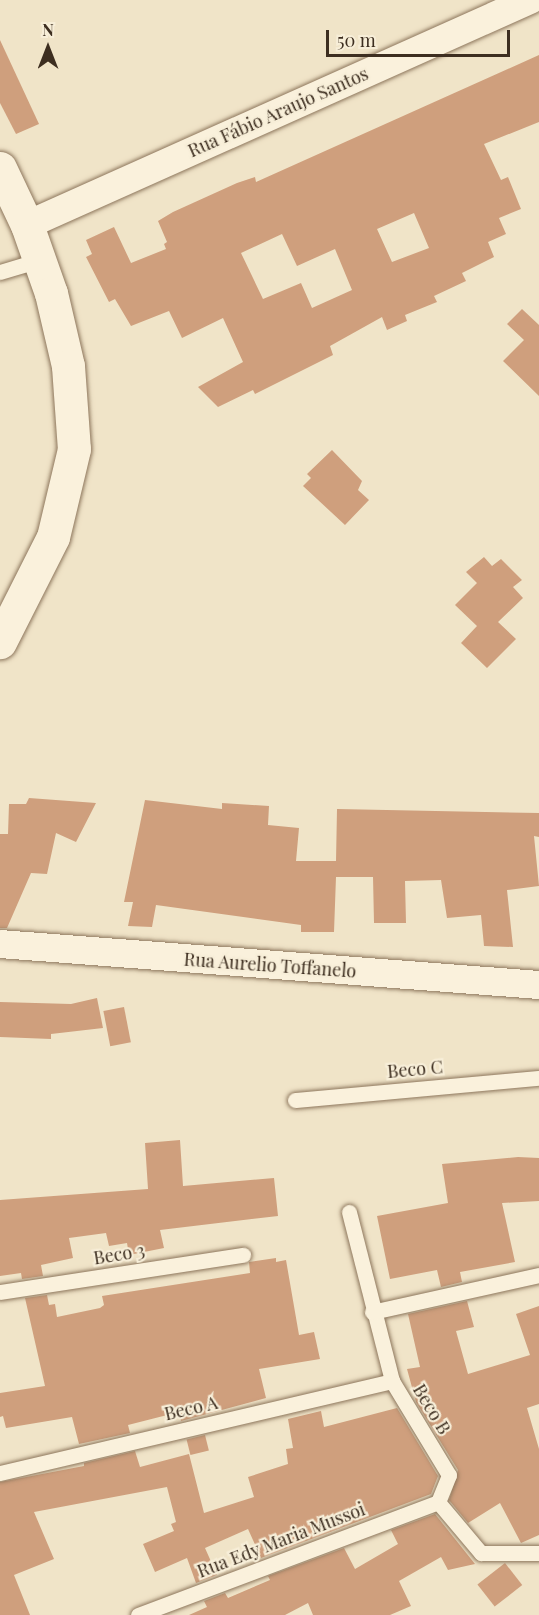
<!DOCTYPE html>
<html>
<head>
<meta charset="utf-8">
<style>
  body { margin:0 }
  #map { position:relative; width:539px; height:1615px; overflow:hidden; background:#f0e4c8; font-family:"Playfair Display",serif }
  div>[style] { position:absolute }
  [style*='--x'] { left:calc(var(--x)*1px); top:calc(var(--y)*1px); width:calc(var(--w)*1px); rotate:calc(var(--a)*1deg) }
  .building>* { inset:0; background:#cf9f7d; transform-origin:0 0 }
  .roads { filter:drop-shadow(0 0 2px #8d765c) drop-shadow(0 0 2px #8d765c) }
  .service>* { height:15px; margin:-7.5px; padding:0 7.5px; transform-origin:7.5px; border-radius:7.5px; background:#faf1dc }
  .minor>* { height:28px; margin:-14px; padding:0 14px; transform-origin:14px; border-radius:14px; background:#faf1dc }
  .secondary>* { height:33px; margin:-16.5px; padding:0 16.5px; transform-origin:16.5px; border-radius:16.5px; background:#faf1dc }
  span { translate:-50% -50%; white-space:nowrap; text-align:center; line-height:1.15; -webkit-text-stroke:4.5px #f7eed8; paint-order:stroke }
  .street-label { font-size:18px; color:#3d2e20 }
  .north { position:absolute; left:18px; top:18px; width:60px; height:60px; -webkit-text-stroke:4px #f7eed8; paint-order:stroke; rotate:0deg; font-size:16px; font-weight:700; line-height:24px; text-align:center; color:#3d2e20 }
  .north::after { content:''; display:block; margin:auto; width:21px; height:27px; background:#3d2e20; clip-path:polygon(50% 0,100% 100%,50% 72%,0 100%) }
  .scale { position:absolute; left:326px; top:30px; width:184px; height:27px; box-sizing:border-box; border:3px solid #3d2e20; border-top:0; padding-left:8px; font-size:18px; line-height:21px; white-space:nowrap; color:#3d2e20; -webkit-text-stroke:4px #f7eed8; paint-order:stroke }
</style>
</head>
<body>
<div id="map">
  <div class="building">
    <i style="clip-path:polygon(0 40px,39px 124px,16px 134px,0 103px)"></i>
    <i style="clip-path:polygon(evenodd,539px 55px,539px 122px,484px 144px,501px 180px,508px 177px,521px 209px,499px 218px,506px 234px,488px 242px,494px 257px,462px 273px,466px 281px,434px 296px,437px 302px,405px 315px,407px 321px,387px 330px,382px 317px,330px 346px,333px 355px,255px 394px,253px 390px,218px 407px,198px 387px,243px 362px,223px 318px,182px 338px,169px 311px,131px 326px,115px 299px,109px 302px,86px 257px,92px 254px,86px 240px,114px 227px,131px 263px,166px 249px,164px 244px,167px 242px,158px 221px,173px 212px,237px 183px,255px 177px,256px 182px,539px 55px,414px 213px,429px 248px,392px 262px,377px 229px,414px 213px,539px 55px,282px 234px,297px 266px,335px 249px,352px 290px,312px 308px,301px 283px,263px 299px,241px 253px,282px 234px)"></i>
    <i style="clip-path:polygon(522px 309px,539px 325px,539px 396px,503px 361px,524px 340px,507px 324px)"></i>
    <i style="clip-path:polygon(332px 450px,362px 481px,358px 490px,369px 500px,345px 525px,303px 486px,311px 478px,307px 474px)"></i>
    <i style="clip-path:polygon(484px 557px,492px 566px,501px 559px,522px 580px,513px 587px,523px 598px,498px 622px,516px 639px,487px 668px,461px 643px,477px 626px,455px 605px,477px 583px,466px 572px)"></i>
    <i style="clip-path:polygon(29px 798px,96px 803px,76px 842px,56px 833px,47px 874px,31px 873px,7px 928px,0 928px,0 834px,8px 834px,9px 804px,26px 804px)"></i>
    <i style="clip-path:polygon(145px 800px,222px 809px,222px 803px,269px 806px,268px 825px,299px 828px,296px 861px,336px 861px,337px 809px,539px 813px,539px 837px,534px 836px,539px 886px,507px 890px,513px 947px,484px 946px,481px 915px,447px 918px,441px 880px,405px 881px,406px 923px,374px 923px,373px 877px,336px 877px,334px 932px,301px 932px,301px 925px,156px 905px,152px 927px,128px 926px,133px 902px,124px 902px)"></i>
    <i style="clip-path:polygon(97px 998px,103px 1028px,51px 1034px,51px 1039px,0 1037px,0 1002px,71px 1004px)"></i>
    <i style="left:124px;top:1007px;width:36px;height:21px;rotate:79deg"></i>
    <i style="clip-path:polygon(180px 1140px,183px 1186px,274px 1178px,278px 1216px,160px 1230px,164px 1248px,129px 1255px,127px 1243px,109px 1246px,106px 1233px,69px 1238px,73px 1258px,41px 1265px,43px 1276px,22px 1279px,21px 1273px,0 1276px,0 1200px,148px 1189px,145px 1143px)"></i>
    <i style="clip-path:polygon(518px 1157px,539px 1158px,539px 1201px,502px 1203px,515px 1262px,460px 1272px,462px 1282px,441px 1287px,437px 1270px,390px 1279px,377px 1216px,448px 1203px,442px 1164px)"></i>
    <i style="clip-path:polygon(276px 1258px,276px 1262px,286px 1260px,299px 1335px,314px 1332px,320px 1359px,259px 1369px,266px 1398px,181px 1421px,179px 1412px,128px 1425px,130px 1433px,79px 1444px,72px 1417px,6px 1428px,3px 1416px,0 1417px,0 1393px,45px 1386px,25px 1298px,47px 1295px,49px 1305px,55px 1304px,57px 1317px,100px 1308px,104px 1305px,102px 1296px,250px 1273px,249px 1262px)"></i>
    <i style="clip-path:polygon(467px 1301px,474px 1327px,456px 1331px,468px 1374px,530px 1355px,516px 1314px,539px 1306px,539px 1404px,527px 1408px,539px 1449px,539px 1535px,521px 1543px,500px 1503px,468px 1523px,449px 1500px,458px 1470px,416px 1402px,407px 1369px,420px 1367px,408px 1314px)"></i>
    <i style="clip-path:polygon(397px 1408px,438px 1476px,431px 1494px,261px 1558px,248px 1529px,205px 1548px,217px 1575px,196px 1583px,187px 1558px,155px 1572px,143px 1544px,174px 1531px,171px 1524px,176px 1522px,167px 1487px,34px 1512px,54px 1559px,14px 1575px,30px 1615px,0 1615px,0 1482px,84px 1466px,84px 1463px,135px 1451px,140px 1467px,189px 1454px,204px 1513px,254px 1497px,248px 1477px,288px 1464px,286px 1449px,293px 1448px,288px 1419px,321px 1411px,324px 1427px)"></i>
    <i style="left:205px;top:1435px;width:16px;height:19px;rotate:76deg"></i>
    <i style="clip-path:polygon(435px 1514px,475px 1564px,448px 1570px,441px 1557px,399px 1581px,411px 1606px,390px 1615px,313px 1615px,308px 1603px,285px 1615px,189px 1615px,207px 1607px,204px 1601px,225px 1593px,228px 1598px,270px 1580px,268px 1576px,344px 1548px,355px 1569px,398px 1544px,391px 1530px)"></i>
    <i style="left:505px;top:1563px;width:28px;height:35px;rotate:52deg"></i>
  </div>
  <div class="roads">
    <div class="service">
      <i style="--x:0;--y:272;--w:42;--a:-16.7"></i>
      <i style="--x:295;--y:1100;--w:245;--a:-5.2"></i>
      <i style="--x:349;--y:1212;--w:174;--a:75.7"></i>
      <i style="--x:392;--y:1381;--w:110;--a:58.8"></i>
      <i style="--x:449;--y:1475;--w:29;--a:112"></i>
      <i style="--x:0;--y:1292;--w:246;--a:-8.7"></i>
      <i style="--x:372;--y:1312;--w:171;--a:-12.5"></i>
      <i style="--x:0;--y:1473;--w:403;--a:-13.2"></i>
      <i style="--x:438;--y:1502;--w:67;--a:49.9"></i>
      <i style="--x:481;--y:1553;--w:58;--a:0"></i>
      <i style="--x:138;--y:1615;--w:321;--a:-20.6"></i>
    </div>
    <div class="minor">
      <i style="--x:27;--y:225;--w:551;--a:-24.1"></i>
      <i style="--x:0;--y:944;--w:541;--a:4.35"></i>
    </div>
    <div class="secondary">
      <i style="--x:0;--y:168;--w:63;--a:64.7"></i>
      <i style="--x:27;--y:225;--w:72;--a:70.6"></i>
      <i style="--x:51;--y:293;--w:75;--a:76.9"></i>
      <i style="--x:68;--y:366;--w:83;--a:85.9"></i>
      <i style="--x:74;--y:449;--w:90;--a:103.4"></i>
      <i style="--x:53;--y:537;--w:118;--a:116.8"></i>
    </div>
  </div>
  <div class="street-label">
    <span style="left:278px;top:112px;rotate:-24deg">Rua Fábio Araujo Santos</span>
    <span style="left:270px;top:965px;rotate:4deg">Rua Aurelio Toffanelo</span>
    <span style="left:415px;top:1069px;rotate:-5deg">Beco C</span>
    <span style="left:119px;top:1254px;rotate:-9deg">Beco 3</span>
    <span style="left:191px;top:1408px;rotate:-13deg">Beco A</span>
    <span style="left:432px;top:1409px;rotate:59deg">Beco B</span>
    <span style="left:281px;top:1540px;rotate:-21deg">Rua Edy Maria Mussoi</span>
  </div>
  <div class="north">N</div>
  <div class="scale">50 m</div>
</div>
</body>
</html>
